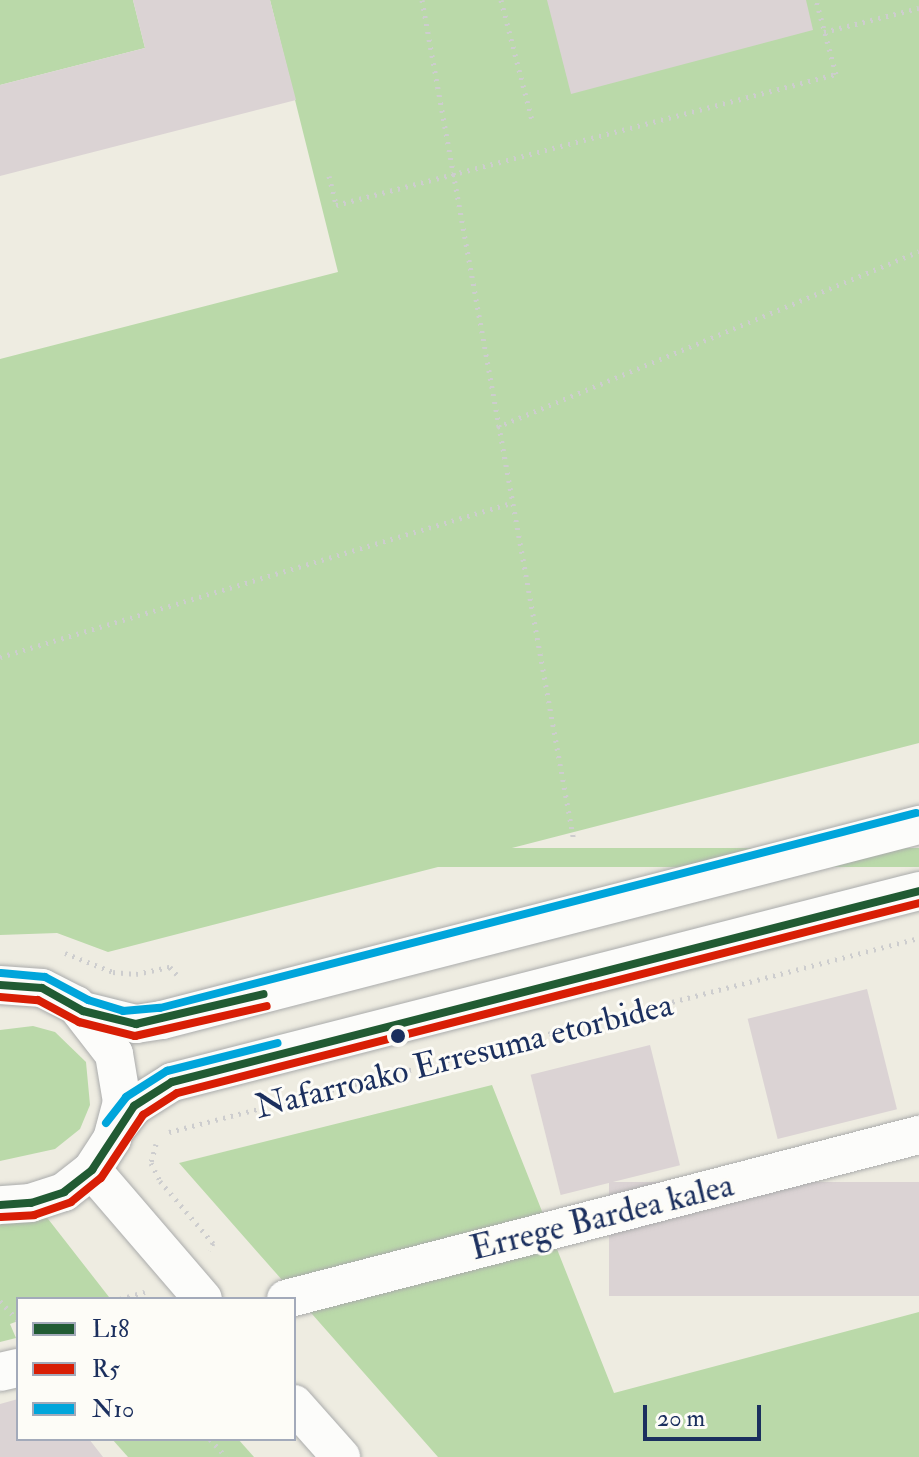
<!DOCTYPE html>
<html>
<head>
<meta charset="utf-8">
<style>
  body { margin:0 }
  #map { position:relative; width:919px; height:1457px; overflow:hidden; background:#eeece1; font-family:"IM FELL Double Pica",serif }
  div>[style] { position:absolute }
  [style*='--x'] { left:calc(var(--x)*1px); top:calc(var(--y)*1px); width:calc(var(--w)*1px); rotate:calc(var(--a)*1deg) }
  .green>* { inset:0; background:#bad9a9; transform-origin:0 0 }
  .building>* { inset:0; background:#dbd3d4; transform-origin:0 0 }
  .path>* { height:5px; margin-top:-2.5px; transform-origin:0; background:repeating-linear-gradient(90deg,#cdcdce 0 2px,transparent 0 8px) }
  .roads { filter:drop-shadow(0 0 2px #aaabab) drop-shadow(0 0 2px #aaabab) }
  .minor>* { height:38px; margin:-19px; padding:0 19px; transform-origin:19px; border-radius:19px; background:#fcfcfa }
  .bus-1>* { height:8px; margin:-4px; padding:0 4px; transform-origin:4px; border-radius:4px; background:#215b33 }
  .bus-2>* { height:8px; margin:-4px; padding:0 4px; transform-origin:4px; border-radius:4px; background:#d81e05 }
  .bus-3>* { height:8px; margin:-4px; padding:0 4px; transform-origin:4px; border-radius:4px; background:#00a5db }
  .dots>* { width:22px; height:22px; translate:-50% -50%; box-sizing:border-box; border:4px solid #fdfcf7; border-radius:50% }
  span { translate:-50% -50%; white-space:nowrap; text-align:center; line-height:1.15; -webkit-text-stroke:6px #fdfcf7; paint-order:stroke }
  .street-label { font-size:34px; color:#1b2f5e }
  .legend { position:absolute; left:16px; top:1297px; width:280px; height:144px; box-sizing:border-box; background:#fdfcf7; border:2px solid #a3aaba; margin:0; padding:10px 14px; list-style:none; font-size:24px; color:#1b2f5e }
  .legend li { display:flex; align-items:center; gap:16px; height:40px }
  .legend b { width:40px; border:2px solid #a3aaba }
  .scale { position:absolute; left:643px; top:1405px; width:118px; height:36px; box-sizing:border-box; border:4px solid #1b2f5e; border-top:0; padding-left:10px; font-size:24px; line-height:28px; white-space:nowrap; color:#1b2f5e; -webkit-text-stroke:6px #fdfcf7; paint-order:stroke }
</style>
</head>
<body>
<div id="map">
  <div class="green">
    <i style="clip-path:polygon(0 0,133px 0,145px 48px,0 85px)"></i>
    <i style="clip-path:polygon(270px 0,919px 0,919px 743px,108px 952px,57px 933px,0 935px,0 359px,338px 272px)"></i>
    <i style="left:919px;top:848px;width:19px;height:710px;rotate:90deg"></i>
    <i style="clip-path:polygon(33px 1026px,55px 1032px,86px 1062px,90px 1105px,80px 1129px,55px 1149px,0 1161px,0 1030px)"></i>
    <i style="clip-path:polygon(492px 1085px,614px 1393px,919px 1312px,919px 1457px,438px 1457px,179px 1163px)"></i>
    <i style="clip-path:polygon(45px 1215px,109px 1297px,18px 1299px,18px 1321px,10px 1324px,16px 1338px,0 1342px,0 1224px)"></i>
    <i style="clip-path:polygon(112px 1439px,238px 1439px,254px 1457px,128px 1457px)"></i>
  </div>
  <div class="building">
    <i style="clip-path:polygon(133px 0,270px 0,296px 100px,0 176px,0 85px,145px 48px)"></i>
    <i style="clip-path:polygon(547px 0,806px 0,813px 30px,571px 94px)"></i>
    <i style="left:867px;top:989px;width:124px;height:123px;rotate:76deg"></i>
    <i style="left:650px;top:1045px;width:124px;height:123px;rotate:76deg"></i>
    <i style="left:919px;top:1182px;width:114px;height:310px;rotate:90deg"></i>
    <i style="clip-path:polygon(18px 1399px,18px 1439px,89px 1439px,103px 1457px,0 1457px,0 1404px)"></i>
  </div>
  <div class="path">
    <i style="--x:422;--y:0;--w:855;--a:79.76"></i>
    <i style="--x:501;--y:0;--w:124;--a:75.5"></i>
    <i style="--x:824;--y:32;--w:98;--a:-14.2"></i>
    <i style="--x:329;--y:176;--w:30;--a:76"></i>
    <i style="--x:336;--y:205;--w:517;--a:-14.68"></i>
    <i style="--x:836;--y:74;--w:77;--a:-105.1"></i>
    <i style="--x:497;--y:427;--w:457;--a:-22.6"></i>
    <i style="--x:0;--y:657;--w:534;--a:-16.77"></i>
    <i style="--x:65;--y:953;--w:52;--a:21.6"></i>
    <i style="--x:113;--y:972;--w:23;--a:5"></i>
    <i style="--x:136;--y:974;--w:35;--a:-12"></i>
    <i style="--x:170;--y:967;--w:12;--a:48"></i>
    <i style="--x:169;--y:1132;--w:775;--a:-14.5"></i>
    <i style="--x:156;--y:1144;--w:20;--a:105"></i>
    <i style="--x:151;--y:1163;--w:20;--a:63"></i>
    <i style="--x:160;--y:1181;--w:82;--a:49.5"></i>
    <i style="--x:213;--y:1243;--w:8;--a:120"></i>
    <i style="--x:120;--y:1299;--w:26;--a:-16"></i>
    <i style="--x:0;--y:1301;--w:26;--a:47"></i>
    <i style="--x:210;--y:1439;--w:24;--a:48"></i>
  </div>
  <div class="roads">
    <div class="minor">
      <i style="--x:0;--y:985;--w:42;--a:4.1"></i>
      <i style="--x:42;--y:988;--w:38;--a:27"></i>
      <i style="--x:76;--y:1005;--w:62;--a:52.2"></i>
      <i style="--x:114;--y:1054;--w:49;--a:80.5"></i>
      <i style="--x:122;--y:1102;--w:38;--a:105"></i>
      <i style="--x:112;--y:1139;--w:37;--a:123"></i>
      <i style="--x:92;--y:1170;--w:36;--a:142"></i>
      <i style="--x:64;--y:1192;--w:35;--a:162"></i>
      <i style="--x:31;--y:1203;--w:31;--a:176"></i>
      <i style="--x:83;--y:1011;--w:55;--a:13.8"></i>
      <i style="--x:136;--y:1024;--w:26;--a:-9"></i>
      <i style="--x:162;--y:1020;--w:782;--a:-14.45"></i>
      <i style="--x:115;--y:1130;--w:31;--a:-52"></i>
      <i style="--x:134;--y:1106;--w:45;--a:-32.3"></i>
      <i style="--x:172;--y:1082;--w:771;--a:-14.34"></i>
      <i style="--x:92;--y:1170;--w:170;--a:49.3"></i>
      <i style="--x:286;--y:1299;--w:654;--a:-14.53"></i>
      <i style="--x:0;--y:1372;--w:18;--a:-13"></i>
      <i style="--x:294;--y:1404;--w:71;--a:48.4"></i>
    </div>
  </div>
  <div class="bus-1">
    <i style="--x:0;--y:985;--w:42;--a:4.1"></i>
    <i style="--x:42;--y:988;--w:47;--a:29.3"></i>
    <i style="--x:83;--y:1011;--w:55;--a:13.8"></i>
    <i style="--x:136;--y:1024;--w:131;--a:-13.2"></i>
    <i style="--x:0;--y:1205;--w:31;--a:-4"></i>
    <i style="--x:31;--y:1203;--w:35;--a:-18"></i>
    <i style="--x:64;--y:1192;--w:36;--a:-38"></i>
    <i style="--x:92;--y:1170;--w:77;--a:-56.7"></i>
    <i style="--x:134;--y:1106;--w:45;--a:-32.3"></i>
    <i style="--x:172;--y:1082;--w:771;--a:-14.34"></i>
  </div>
  <div class="bus-2">
    <i style="--x:0;--y:997;--w:38;--a:5"></i>
    <i style="--x:38;--y:1000;--w:47;--a:28.2"></i>
    <i style="--x:79;--y:1022;--w:58;--a:14"></i>
    <i style="--x:135;--y:1036;--w:135;--a:-12.8"></i>
    <i style="--x:1;--y:1217;--w:33;--a:-3"></i>
    <i style="--x:34;--y:1215;--w:39;--a:-19"></i>
    <i style="--x:71;--y:1202;--w:38;--a:-39"></i>
    <i style="--x:101;--y:1178;--w:76;--a:-56.3"></i>
    <i style="--x:143;--y:1115;--w:40;--a:-32.9"></i>
    <i style="--x:177;--y:1093;--w:766;--a:-14.36"></i>
  </div>
  <div class="bus-3">
    <i style="--x:1;--y:973;--w:44;--a:5.2"></i>
    <i style="--x:45;--y:977;--w:49;--a:28.1"></i>
    <i style="--x:88;--y:1000;--w:37;--a:17"></i>
    <i style="--x:123;--y:1011;--w:37;--a:-5"></i>
    <i style="--x:160;--y:1008;--w:781;--a:-14.46"></i>
    <i style="--x:106;--y:1123;--w:33;--a:-52"></i>
    <i style="--x:126;--y:1097;--w:49;--a:-32.4"></i>
    <i style="--x:167;--y:1071;--w:114;--a:-14.2"></i>
  </div>
  <div class="dots">
    <i style="left:398px;top:1036px;background:#1b2f5e"></i>
  </div>
  <div class="street-label">
    <span style="left:464px;top:1056px;rotate:-14deg">Nafarroako Erresuma etorbidea</span>
    <span style="left:602px;top:1217px;rotate:-14deg">Errege Bardea kalea</span>
  </div>
  <ul class="legend">
  <li><b style="height:10px;background:#215b33"></b>L18</li>
  <li><b style="height:10px;background:#d81e05"></b>R5</li>
  <li><b style="height:10px;background:#00a5db"></b>N10</li>
  </ul>
  <div class="scale">20 m</div>
</div>
</body>
</html>
